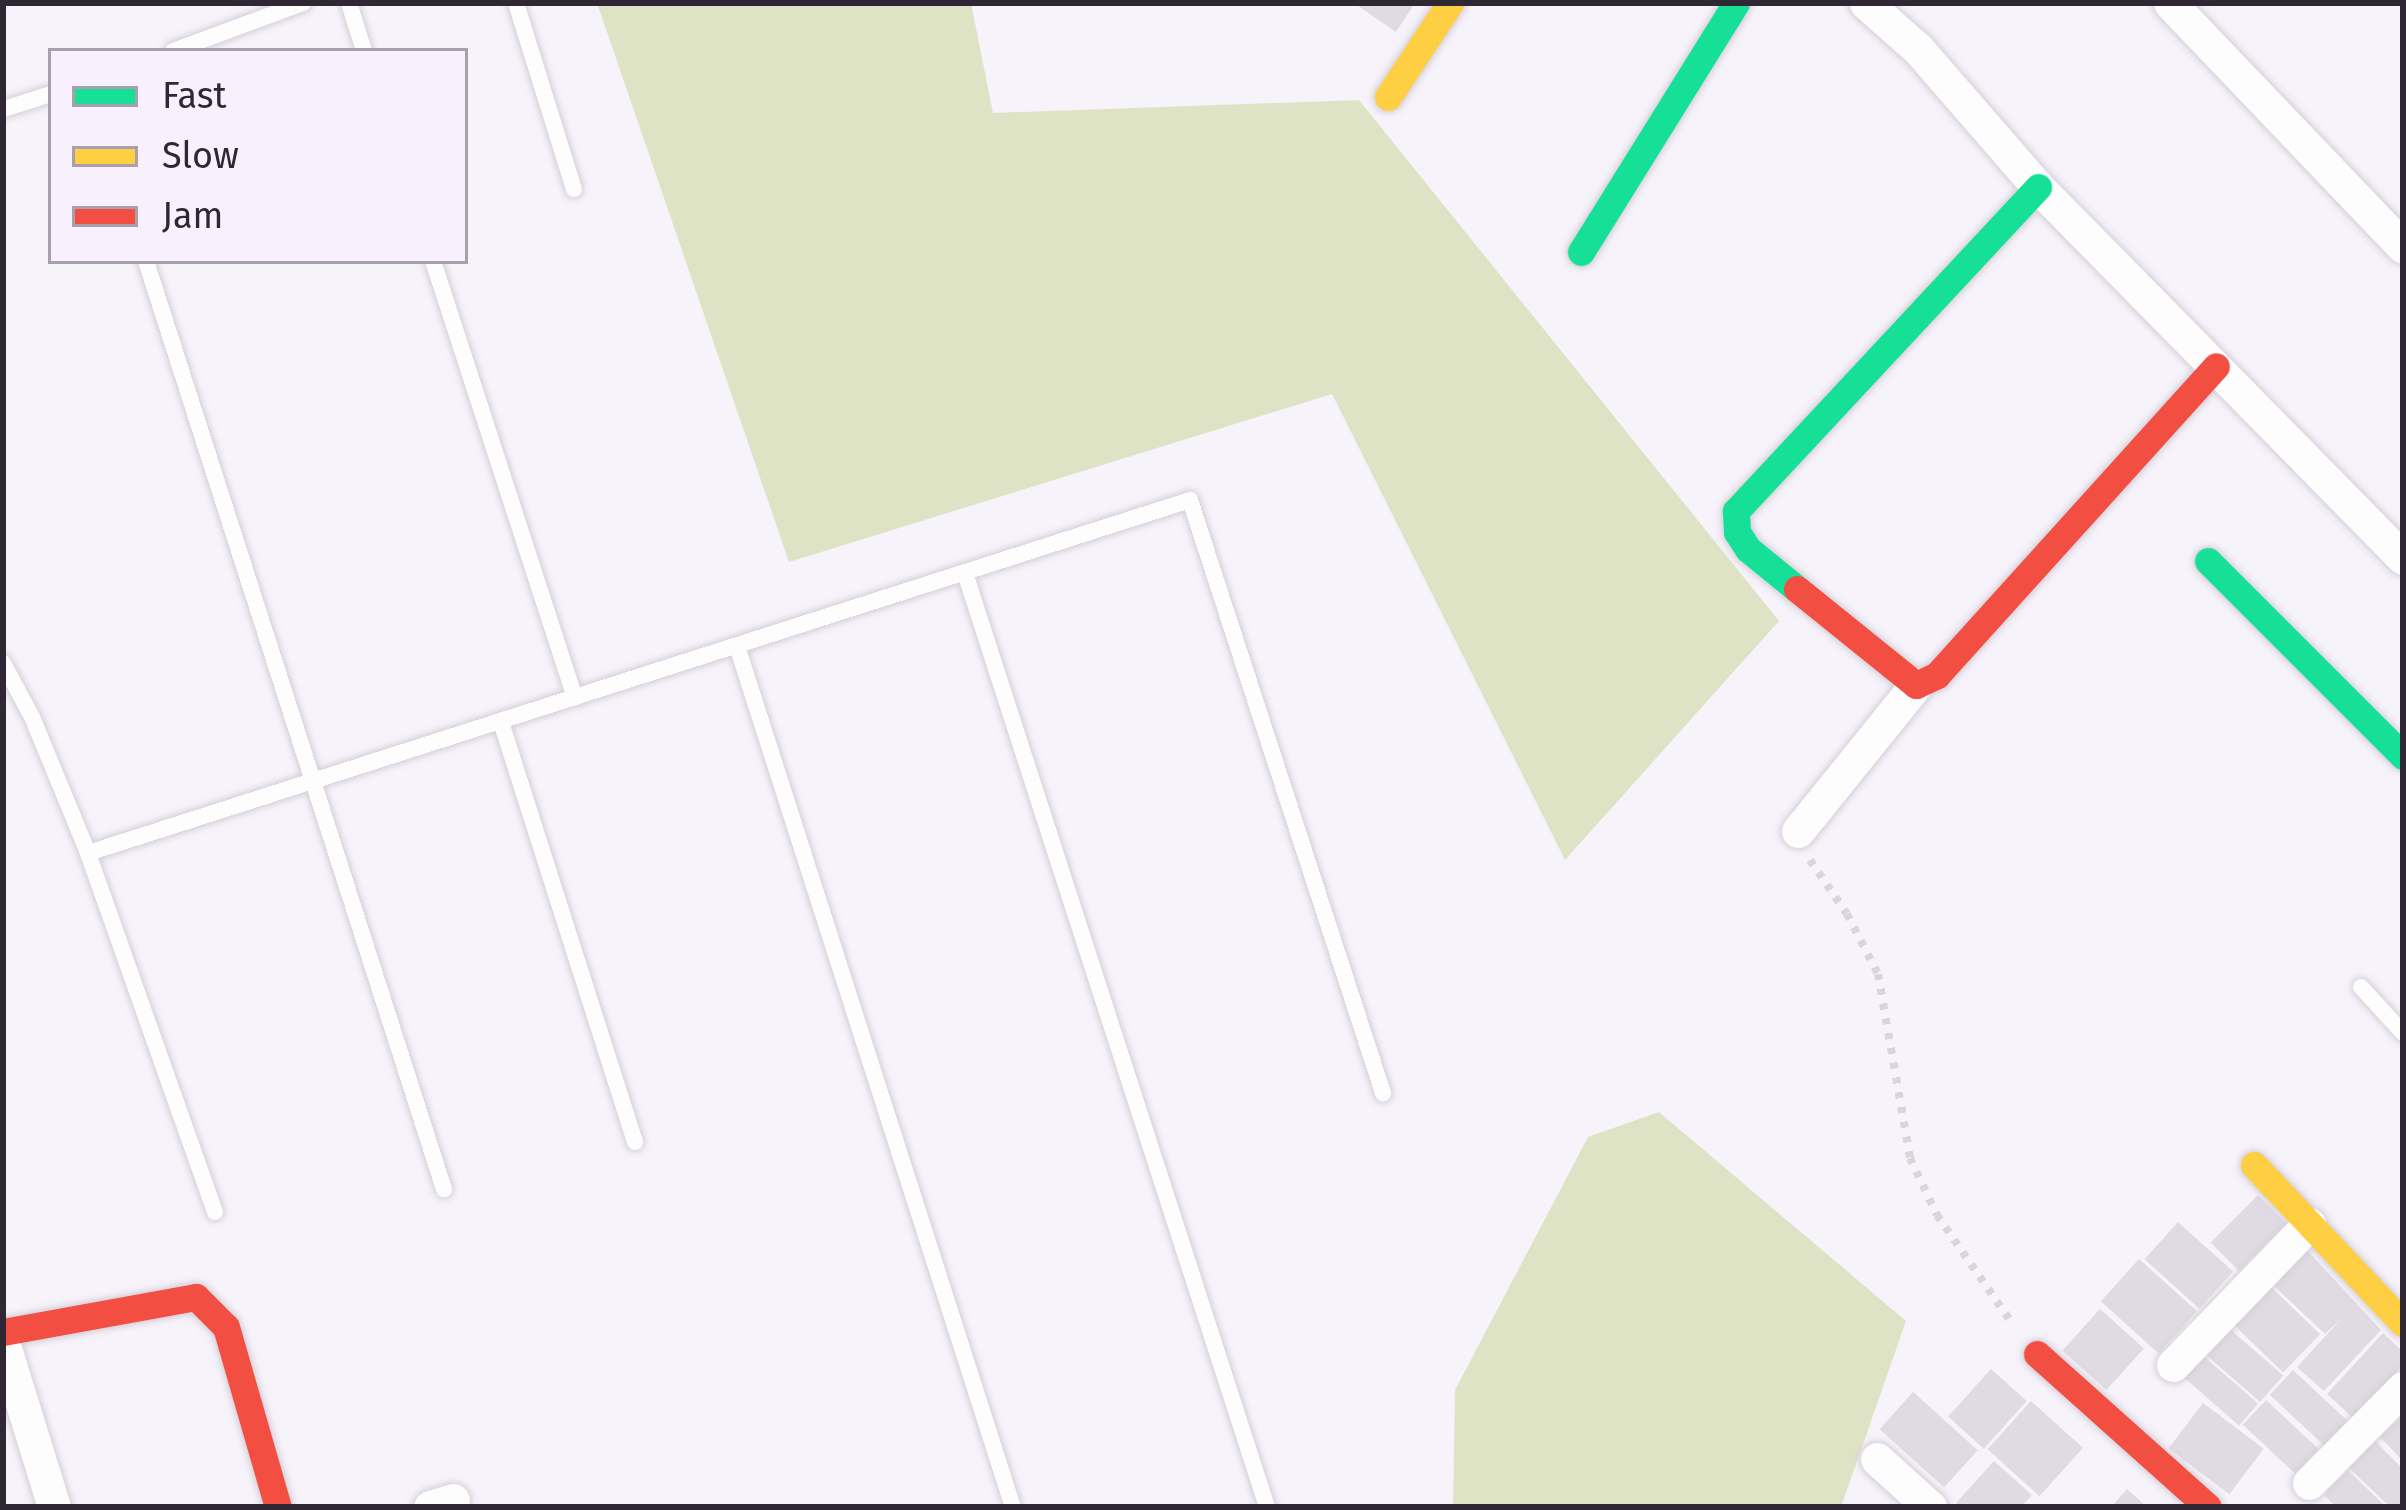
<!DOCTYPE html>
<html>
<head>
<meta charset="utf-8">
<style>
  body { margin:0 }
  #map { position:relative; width:2406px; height:1510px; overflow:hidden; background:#f7f3fa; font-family:"Fira Sans",sans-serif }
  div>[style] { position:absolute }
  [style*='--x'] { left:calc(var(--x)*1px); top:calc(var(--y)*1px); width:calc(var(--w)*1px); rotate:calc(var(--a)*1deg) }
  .green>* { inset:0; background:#dfe3c5 }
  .building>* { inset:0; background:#e0dae3; transform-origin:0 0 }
  .path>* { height:8px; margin-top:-4px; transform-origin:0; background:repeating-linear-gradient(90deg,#d8d6d8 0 6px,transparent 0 15px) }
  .roads { filter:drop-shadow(0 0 3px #d5cfd9) drop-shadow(0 0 3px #d5cfd9) }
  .lane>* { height:16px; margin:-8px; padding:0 8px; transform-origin:8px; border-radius:8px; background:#fefdfe }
  .street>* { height:33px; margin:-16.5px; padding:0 16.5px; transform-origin:16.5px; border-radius:16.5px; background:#fefdfe }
  .fast>* { height:27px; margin:-13.5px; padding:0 13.5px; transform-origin:13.5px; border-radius:13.5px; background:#16e098 }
  .slow>* { height:27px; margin:-13.5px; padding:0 13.5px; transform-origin:13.5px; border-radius:13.5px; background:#ffcf43 }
  .jam>* { height:27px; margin:-13.5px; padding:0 13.5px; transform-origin:13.5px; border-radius:13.5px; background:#f24e42 }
  span { translate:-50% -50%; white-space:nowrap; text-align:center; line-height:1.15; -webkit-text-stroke:10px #f8f0fd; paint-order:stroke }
  .frame { position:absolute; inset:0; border:6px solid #2f2733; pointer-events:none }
  .legend { position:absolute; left:48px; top:48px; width:420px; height:216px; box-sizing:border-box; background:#f8f0fd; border:3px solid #a8a0ac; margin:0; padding:15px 21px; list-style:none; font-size:36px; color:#2f2733 }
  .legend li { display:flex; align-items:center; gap:24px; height:60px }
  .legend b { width:60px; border:3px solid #a8a0ac }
</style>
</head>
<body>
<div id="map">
  <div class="green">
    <i style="clip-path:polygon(597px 3px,971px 3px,993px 113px,1359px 100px,1779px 621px,1565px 860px,1332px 394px,789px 562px)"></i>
    <i style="clip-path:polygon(1659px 1112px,1906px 1321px,1841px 1507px,1453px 1507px,1455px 1390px,1588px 1137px)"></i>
  </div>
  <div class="building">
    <i style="clip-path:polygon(1354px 3px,1415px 3px,1396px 32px)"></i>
    <i style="left:2258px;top:1195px;width:40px;height:67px;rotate:45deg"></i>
    <i style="left:2178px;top:1222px;width:74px;height:50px;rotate:42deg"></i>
    <i style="clip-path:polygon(2305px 1248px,2381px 1330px,2324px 1391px,2297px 1367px,2342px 1318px,2325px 1334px,2271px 1283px)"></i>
    <i style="left:2139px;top:1259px;width:78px;height:57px;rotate:42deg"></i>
    <i style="left:2269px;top:1285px;width:71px;height:53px;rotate:44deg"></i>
    <i style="left:2100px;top:1309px;width:59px;height:56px;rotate:42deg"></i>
    <i style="left:2225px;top:1325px;width:77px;height:35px;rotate:41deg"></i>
    <i style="clip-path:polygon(2383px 1333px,2403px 1352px,2403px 1365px,2353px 1418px,2327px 1394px)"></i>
    <i style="left:2200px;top:1353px;width:77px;height:29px;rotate:41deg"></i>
    <i style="left:1991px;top:1369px;width:48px;height:64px;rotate:42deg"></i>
    <i style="left:2293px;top:1370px;width:75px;height:34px;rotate:43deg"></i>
    <i style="left:1913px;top:1392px;width:87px;height:50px;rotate:42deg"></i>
    <i style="left:2266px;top:1400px;width:72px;height:34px;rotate:43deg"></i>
    <i style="left:2031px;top:1401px;width:70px;height:65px;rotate:42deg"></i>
    <i style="left:2203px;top:1403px;width:76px;height:57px;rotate:37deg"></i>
    <i style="clip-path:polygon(2403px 1416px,2403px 1461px,2380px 1437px)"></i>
    <i style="clip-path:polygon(2375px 1441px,2403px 1469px,2403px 1507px,2390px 1507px,2349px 1468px)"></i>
    <i style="clip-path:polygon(1994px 1461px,2032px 1495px,2021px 1507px,1960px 1507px,1956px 1503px)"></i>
    <i style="clip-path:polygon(2348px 1470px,2386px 1507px,2336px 1507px,2324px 1495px)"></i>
    <i style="clip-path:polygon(2127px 1489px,2147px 1507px,2111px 1507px)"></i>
  </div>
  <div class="path">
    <i style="--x:1810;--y:860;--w:65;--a:55.6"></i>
    <i style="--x:1847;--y:914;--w:68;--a:62.7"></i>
    <i style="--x:1878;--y:974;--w:187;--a:80.1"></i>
    <i style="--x:1910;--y:1158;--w:63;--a:64.7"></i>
    <i style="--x:1937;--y:1215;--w:130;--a:55.3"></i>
  </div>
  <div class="roads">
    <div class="lane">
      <i style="--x:349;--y:3;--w:50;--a:72.6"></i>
      <i style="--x:516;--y:3;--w:195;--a:72.7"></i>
      <i style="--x:173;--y:51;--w:139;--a:-20.3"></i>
      <i style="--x:4;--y:109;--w:49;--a:-17.7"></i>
      <i style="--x:146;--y:261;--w:975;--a:72.2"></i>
      <i style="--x:433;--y:261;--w:459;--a:72"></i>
      <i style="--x:965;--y:573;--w:982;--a:72.08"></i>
      <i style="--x:737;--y:646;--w:904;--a:72.23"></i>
      <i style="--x:3;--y:663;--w:61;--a:61.8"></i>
      <i style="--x:32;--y:717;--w:147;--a:67.6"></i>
      <i style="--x:501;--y:722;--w:441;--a:72.3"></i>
      <i style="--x:2361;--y:987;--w:62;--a:47.6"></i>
      <i style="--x:215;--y:1212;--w:381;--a:-109.5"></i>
      <i style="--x:88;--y:853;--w:1157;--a:-17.76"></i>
      <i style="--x:1190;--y:500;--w:624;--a:71.97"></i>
    </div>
    <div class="street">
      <i style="--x:1866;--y:3;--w:69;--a:41.5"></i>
      <i style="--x:1918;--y:49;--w:183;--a:49"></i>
      <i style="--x:2038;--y:187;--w:520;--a:45.47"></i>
      <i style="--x:2170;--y:3;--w:337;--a:46.3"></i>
      <i style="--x:1798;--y:831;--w:188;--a:-51.1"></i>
      <i style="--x:3;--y:1342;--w:173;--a:72.8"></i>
      <i style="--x:2173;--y:1365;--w:196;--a:-46"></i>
      <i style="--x:1877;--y:1459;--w:72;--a:42.2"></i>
      <i style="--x:2309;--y:1483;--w:134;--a:-45.3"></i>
      <i style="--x:430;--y:1507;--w:24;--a:-17"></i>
    </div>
    <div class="fast">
      <i style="--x:1581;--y:252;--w:293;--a:-58.1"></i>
      <i style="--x:2208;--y:561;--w:276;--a:45"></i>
      <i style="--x:1797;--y:589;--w:63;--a:-140.8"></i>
      <i style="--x:1748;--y:549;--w:20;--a:-123"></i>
      <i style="--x:1737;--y:532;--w:21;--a:-93"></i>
      <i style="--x:1736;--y:511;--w:443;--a:-47"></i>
    </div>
    <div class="slow">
      <i style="--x:1388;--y:97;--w:113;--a:-56.6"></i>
      <i style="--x:2254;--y:1165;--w:217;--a:46.7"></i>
    </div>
    <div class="jam">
      <i style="--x:1797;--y:589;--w:153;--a:38.9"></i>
      <i style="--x:1916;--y:685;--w:23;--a:-25"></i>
      <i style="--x:1937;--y:675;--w:416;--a:-47.9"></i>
      <i style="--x:3;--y:1332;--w:196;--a:-10.3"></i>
      <i style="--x:196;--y:1297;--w:42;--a:45"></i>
      <i style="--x:226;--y:1327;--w:187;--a:73.9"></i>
      <i style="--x:2037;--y:1354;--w:229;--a:41.8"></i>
    </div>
  </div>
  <div class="frame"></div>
  <ul class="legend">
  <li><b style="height:15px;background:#16e098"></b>Fast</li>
  <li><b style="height:15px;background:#ffcf43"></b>Slow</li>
  <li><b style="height:15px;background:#f24e42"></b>Jam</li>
  </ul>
</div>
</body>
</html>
